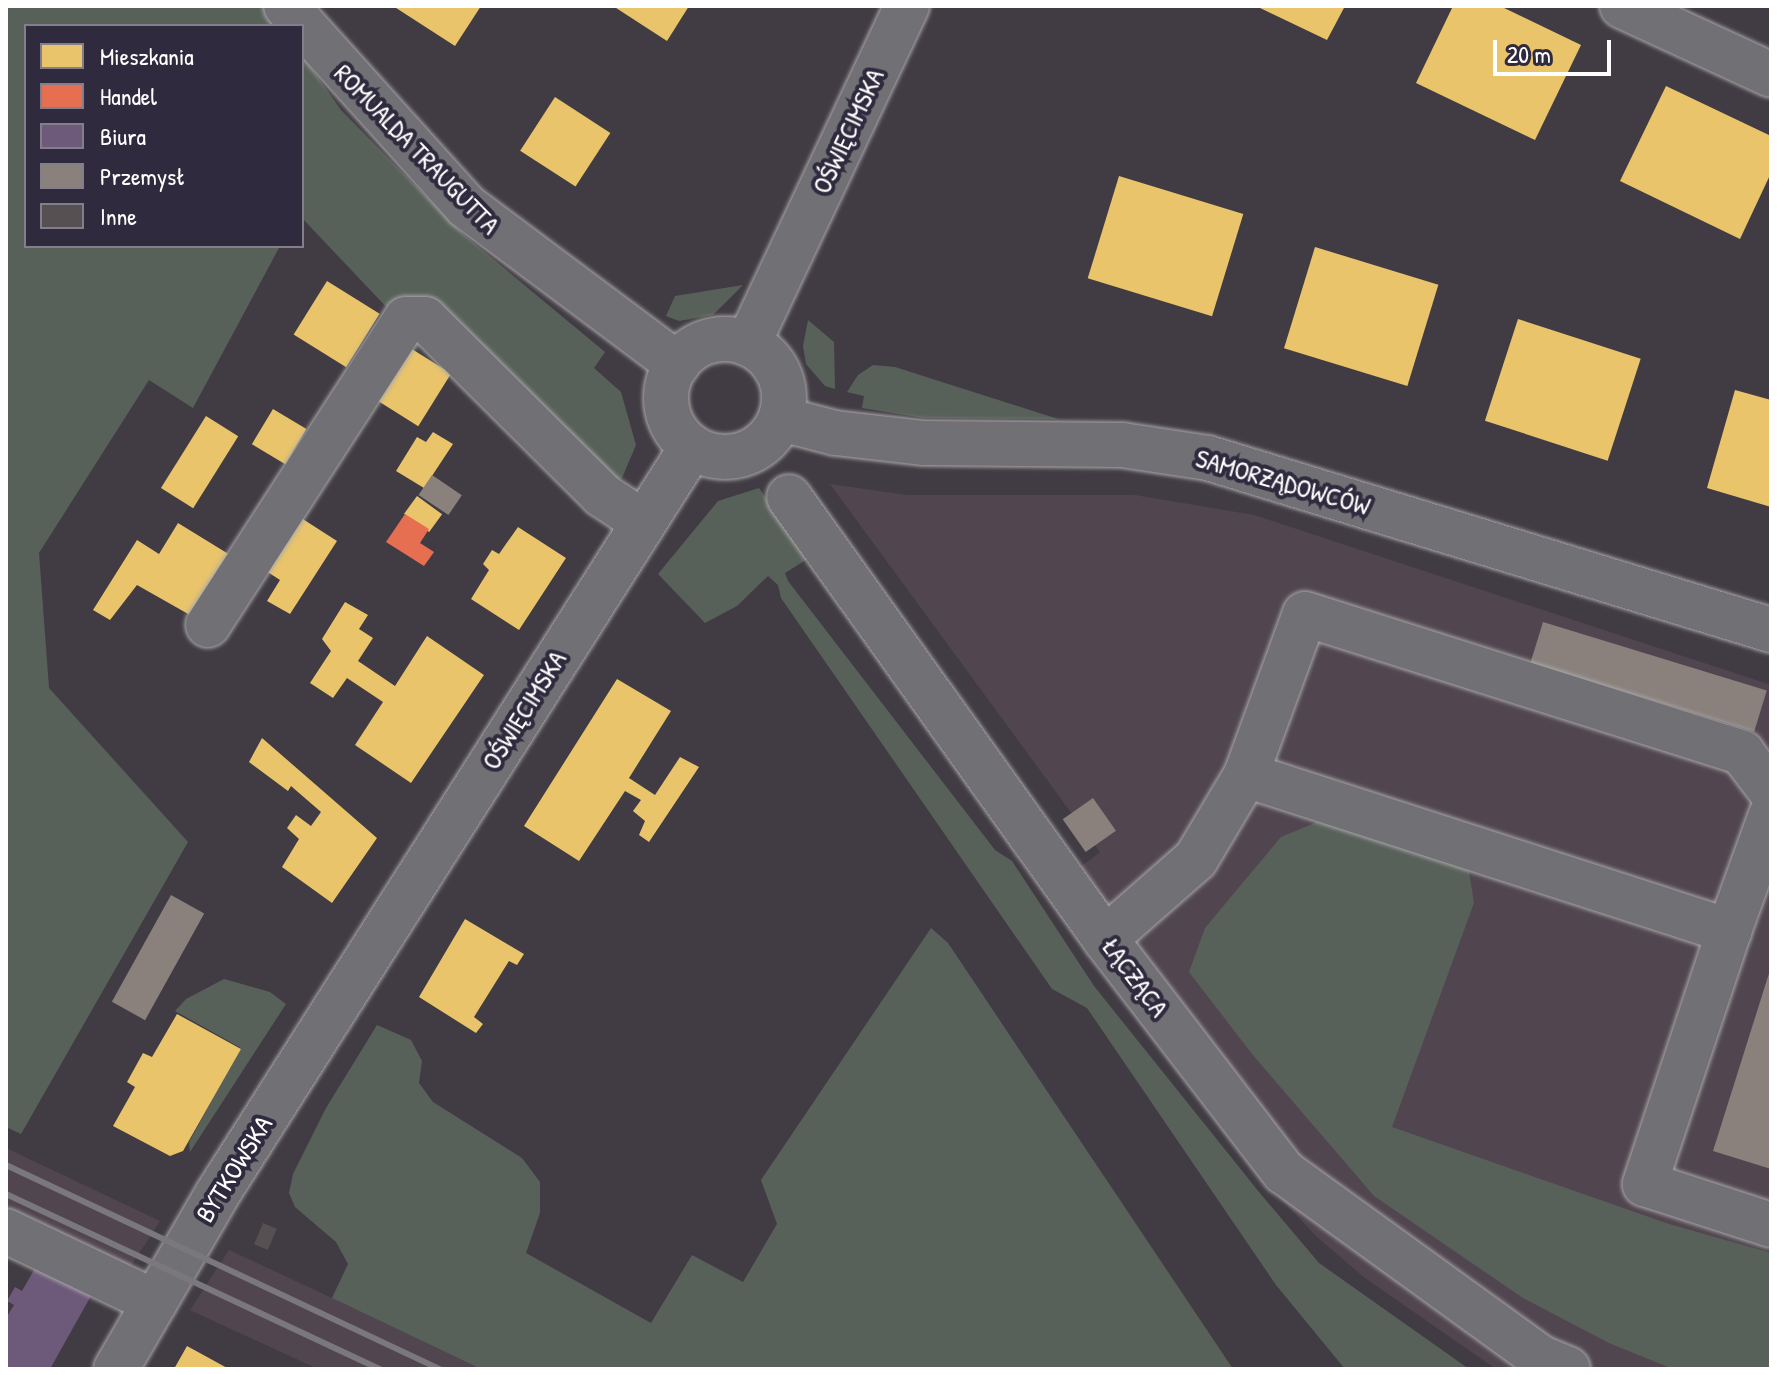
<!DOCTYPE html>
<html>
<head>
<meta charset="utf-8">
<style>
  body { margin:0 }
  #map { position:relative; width:1777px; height:1375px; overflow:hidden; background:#413c43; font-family:"Patrick Hand",sans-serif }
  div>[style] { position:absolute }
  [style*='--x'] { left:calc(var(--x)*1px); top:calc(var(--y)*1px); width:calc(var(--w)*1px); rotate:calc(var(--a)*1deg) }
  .built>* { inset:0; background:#51464f }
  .green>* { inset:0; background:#576159 }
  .homes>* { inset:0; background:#e9c46a; transform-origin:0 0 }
  .shops>* { inset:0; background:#e76f51 }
  .offices>* { inset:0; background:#6d597a }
  .industry>* { inset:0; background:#8a817c; transform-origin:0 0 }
  .building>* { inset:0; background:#565053; transform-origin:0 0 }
  .roads { filter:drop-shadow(0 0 2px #aaa7aa) drop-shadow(0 0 2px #aaa7aa) }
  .minor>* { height:44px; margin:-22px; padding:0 22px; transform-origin:22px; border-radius:22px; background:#717074 }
  .minor>.ring { margin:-22px; padding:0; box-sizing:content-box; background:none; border:44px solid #717074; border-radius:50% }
  .rail>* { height:6px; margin:-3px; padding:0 3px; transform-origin:3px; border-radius:3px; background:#7a787d }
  span { translate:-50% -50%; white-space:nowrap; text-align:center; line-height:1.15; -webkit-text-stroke:8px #2f2a3d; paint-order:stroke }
  .street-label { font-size:26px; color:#fff }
  .frame { position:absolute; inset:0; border:8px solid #fff; pointer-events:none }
  .legend { position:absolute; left:24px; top:24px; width:280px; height:224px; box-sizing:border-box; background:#2f2a3d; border:2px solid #827f8b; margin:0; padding:10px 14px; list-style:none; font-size:24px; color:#fff }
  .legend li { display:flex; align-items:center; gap:16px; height:40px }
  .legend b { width:40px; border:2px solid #827f8b }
  .scale { position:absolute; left:1493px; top:40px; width:118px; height:36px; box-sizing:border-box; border:4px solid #fff; border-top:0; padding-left:10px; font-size:24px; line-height:28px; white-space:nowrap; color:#fff; -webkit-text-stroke:6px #2f2a3d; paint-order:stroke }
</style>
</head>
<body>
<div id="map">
  <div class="built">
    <i style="clip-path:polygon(830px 484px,906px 495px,1135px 495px,1254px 515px,1771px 685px,1771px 1369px,1496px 1369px,1365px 1278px,1317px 1237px,1256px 1172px,1047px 893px,1100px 852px)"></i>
    <i style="clip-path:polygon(6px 1148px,160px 1221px,123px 1278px,6px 1224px)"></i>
    <i style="clip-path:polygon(229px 1250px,332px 1298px,481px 1369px,318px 1369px,190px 1310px)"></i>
  </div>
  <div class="green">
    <i style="clip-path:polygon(6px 6px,267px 6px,281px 26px,26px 26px,26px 246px,280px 246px,193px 408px,149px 380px,39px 553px,49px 688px,188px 842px,21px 1134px,6px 1127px)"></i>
    <i style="clip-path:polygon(302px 55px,341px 110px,463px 234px,605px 352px,594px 368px,621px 392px,636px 445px,622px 478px,607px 482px,392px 313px,302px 218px)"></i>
    <i style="clip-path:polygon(743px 285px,713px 315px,679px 321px,666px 316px,675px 296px)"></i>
    <i style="clip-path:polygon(808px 320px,834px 342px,835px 389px,825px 386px,806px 364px,803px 346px)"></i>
    <i style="clip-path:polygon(873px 365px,895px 367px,1058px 419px,924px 418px,862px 408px,864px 396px,847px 392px,858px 375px)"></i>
    <i style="clip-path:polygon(759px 488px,809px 558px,785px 573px,788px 581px,995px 850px,1012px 861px,1094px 986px,1259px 1192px,1319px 1263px,1469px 1369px,1345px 1369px,1276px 1285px,1087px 1008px,1052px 989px,781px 598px,778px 585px,768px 576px,737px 606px,705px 623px,658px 574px,718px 501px)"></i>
    <i style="clip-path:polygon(1329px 817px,1467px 859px,1474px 903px,1392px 1127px,1669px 1224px,1771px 1253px,1771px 1369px,1673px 1369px,1609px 1343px,1523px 1298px,1374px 1196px,1252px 1054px,1189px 972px,1205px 928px,1281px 837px)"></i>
    <i style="clip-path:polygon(931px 928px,948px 943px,1233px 1369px,481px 1369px,332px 1298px,348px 1264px,336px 1242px,295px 1207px,289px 1193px,293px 1174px,326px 1108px,377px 1025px,411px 1040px,422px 1061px,419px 1083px,433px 1102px,522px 1158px,540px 1182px,540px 1213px,526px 1253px,651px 1323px,692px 1255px,743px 1282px,777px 1224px,761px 1180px)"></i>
    <i style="clip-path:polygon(224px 979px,270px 992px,286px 1004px,190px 1152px,189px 1142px,241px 1048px,175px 1011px,186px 999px)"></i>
  </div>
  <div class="homes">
    <i style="clip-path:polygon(393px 6px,481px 6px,455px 46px)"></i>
    <i style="clip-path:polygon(613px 6px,689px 6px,667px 41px)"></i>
    <i style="clip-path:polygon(1256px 6px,1345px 6px,1327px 40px)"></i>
    <i style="clip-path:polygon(1453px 6px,1500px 6px,1581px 45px,1535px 140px,1416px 83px)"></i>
    <i style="clip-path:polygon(1666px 86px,1771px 136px,1771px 173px,1740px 239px,1620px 181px)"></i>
    <i style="left:555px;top:97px;width:66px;height:64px;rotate:33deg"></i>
    <i style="left:1119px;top:176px;width:130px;height:107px;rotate:17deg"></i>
    <i style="left:1315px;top:247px;width:129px;height:106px;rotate:17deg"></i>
    <i style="left:327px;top:281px;width:62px;height:63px;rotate:32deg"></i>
    <i style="left:1518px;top:319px;width:129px;height:107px;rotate:18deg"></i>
    <i style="left:407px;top:346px;width:52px;height:62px;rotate:32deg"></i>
    <i style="clip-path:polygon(1735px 390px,1771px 400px,1771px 507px,1707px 488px)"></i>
    <i style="left:273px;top:409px;width:39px;height:41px;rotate:31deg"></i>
    <i style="left:206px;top:416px;width:38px;height:85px;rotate:32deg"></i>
    <i style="clip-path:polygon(433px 432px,453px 444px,424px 488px,396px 471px,417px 437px,426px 442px)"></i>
    <i style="left:417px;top:496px;width:31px;height:22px;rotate:36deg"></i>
    <i style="clip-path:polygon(295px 514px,337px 541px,290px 614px,267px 601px,280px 580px,260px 567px)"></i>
    <i style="clip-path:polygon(178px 523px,235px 558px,197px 619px,137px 585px,110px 620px,93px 610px,137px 540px,159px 554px)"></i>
    <i style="clip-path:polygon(518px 527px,566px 558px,519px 630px,471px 599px,489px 570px,483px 564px,492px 550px,499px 554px)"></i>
    <i style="clip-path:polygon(345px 602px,368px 615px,359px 629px,373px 638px,358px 661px,395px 686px,427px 636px,484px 675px,411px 783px,355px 745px,383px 702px,347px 678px,333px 698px,310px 683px,331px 651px,322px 639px)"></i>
    <i style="clip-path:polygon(617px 679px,671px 711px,629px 778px,655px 795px,680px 757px,699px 767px,649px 842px,639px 835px,645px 821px,633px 811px,641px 800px,625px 791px,579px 861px,524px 826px)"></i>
    <i style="clip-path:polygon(262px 738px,377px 838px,332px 903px,282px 867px,299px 839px,287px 828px,296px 815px,311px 826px,321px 812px,291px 786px,288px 791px,249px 762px)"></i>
    <i style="clip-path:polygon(465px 919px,524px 954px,517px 965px,509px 961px,474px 1017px,483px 1024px,476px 1033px,419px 997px)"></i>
    <i style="clip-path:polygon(177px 1014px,241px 1049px,183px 1151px,170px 1156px,113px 1126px,135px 1087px,127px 1082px,143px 1053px,152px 1057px)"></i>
    <i style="clip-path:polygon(187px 1346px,229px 1369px,174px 1369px)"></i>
  </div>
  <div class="shops">
    <i style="clip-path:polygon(405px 514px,429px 529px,420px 543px,434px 552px,424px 566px,386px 542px)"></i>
  </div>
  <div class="offices">
    <i style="clip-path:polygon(38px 1263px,92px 1294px,50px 1369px,6px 1369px,6px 1318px,14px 1305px,7px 1301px,15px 1287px,22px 1291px)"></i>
  </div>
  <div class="industry">
    <i style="left:432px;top:475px;width:36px;height:24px;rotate:34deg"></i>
    <i style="left:1543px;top:622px;width:234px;height:43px;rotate:17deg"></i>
    <i style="left:1093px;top:798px;width:40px;height:37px;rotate:55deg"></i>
    <i style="left:171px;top:895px;width:38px;height:122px;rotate:29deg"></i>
    <i style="clip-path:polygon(1771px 967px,1771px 1169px,1713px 1151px)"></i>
  </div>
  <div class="building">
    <i style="left:263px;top:1223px;width:15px;height:23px;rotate:23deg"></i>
  </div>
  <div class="roads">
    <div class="minor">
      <i style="--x:286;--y:6;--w:269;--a:48"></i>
      <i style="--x:466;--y:206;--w:264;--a:36.8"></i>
      <i style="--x:1622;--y:6;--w:164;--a:24.8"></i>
      <i class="ring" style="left:666px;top:339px;width:74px;height:74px"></i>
      <i style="--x:748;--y:344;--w:374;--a:-64.8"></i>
      <i style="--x:781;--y:419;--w:56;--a:14.5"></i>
      <i style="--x:835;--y:433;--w:90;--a:6.4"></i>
      <i style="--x:924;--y:443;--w:198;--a:0.6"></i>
      <i style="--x:1122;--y:445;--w:87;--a:8.6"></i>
      <i style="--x:1208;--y:458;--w:589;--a:16.99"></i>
      <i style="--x:789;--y:497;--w:543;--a:54.44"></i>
      <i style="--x:1105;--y:939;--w:294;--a:52.5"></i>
      <i style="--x:1284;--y:1172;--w:317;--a:35.9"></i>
      <i style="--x:1541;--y:1358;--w:29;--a:22"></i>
      <i style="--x:208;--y:625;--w:364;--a:-57.1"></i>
      <i style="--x:406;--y:319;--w:19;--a:0"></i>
      <i style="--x:425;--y:319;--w:250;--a:44.8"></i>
      <i style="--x:602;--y:495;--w:49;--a:33.4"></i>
      <i style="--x:1246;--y:775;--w:171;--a:-69.9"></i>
      <i style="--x:1305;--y:614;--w:459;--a:17.6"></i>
      <i style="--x:1742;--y:753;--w:48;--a:52.7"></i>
      <i style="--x:1729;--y:931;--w:267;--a:108.4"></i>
      <i style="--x:1645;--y:1184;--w:133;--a:18"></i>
      <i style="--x:1105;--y:939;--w:121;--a:-41.3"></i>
      <i style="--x:1196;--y:859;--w:98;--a:-59.2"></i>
      <i style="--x:1246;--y:775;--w:508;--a:17.9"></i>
      <i style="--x:1729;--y:931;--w:123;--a:-70.1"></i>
      <i style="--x:6;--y:1231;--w:165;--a:25.5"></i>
      <i style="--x:116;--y:1369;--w:203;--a:-59.9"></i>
      <i style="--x:218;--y:1193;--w:884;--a:-57.57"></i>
    </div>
  </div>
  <div class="rail">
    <i style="--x:6;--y:1165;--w:480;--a:25.2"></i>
    <i style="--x:6;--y:1194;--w:413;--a:25.1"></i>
  </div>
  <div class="street-label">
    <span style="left:848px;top:131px;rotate:-65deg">OŚWIĘCIMSKA</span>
    <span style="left:417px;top:149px;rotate:46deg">ROMUALDA TRAUGUTTA</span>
    <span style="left:1283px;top:482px;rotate:16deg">SAMORZĄDOWCÓW</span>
    <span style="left:524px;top:710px;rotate:-58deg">OŚWIĘCIMSKA</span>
    <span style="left:1135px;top:977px;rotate:53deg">ŁĄCZĄCA</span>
    <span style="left:234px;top:1169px;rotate:-58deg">BYTKOWSKA</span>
  </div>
  <div class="frame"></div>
  <ul class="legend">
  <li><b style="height:22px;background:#e9c46a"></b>Mieszkania</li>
  <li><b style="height:22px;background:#e76f51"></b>Handel</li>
  <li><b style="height:22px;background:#6d597a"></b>Biura</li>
  <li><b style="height:22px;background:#8a817c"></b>Przemysł</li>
  <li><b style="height:22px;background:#565053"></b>Inne</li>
  </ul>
  <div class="scale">20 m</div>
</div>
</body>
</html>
